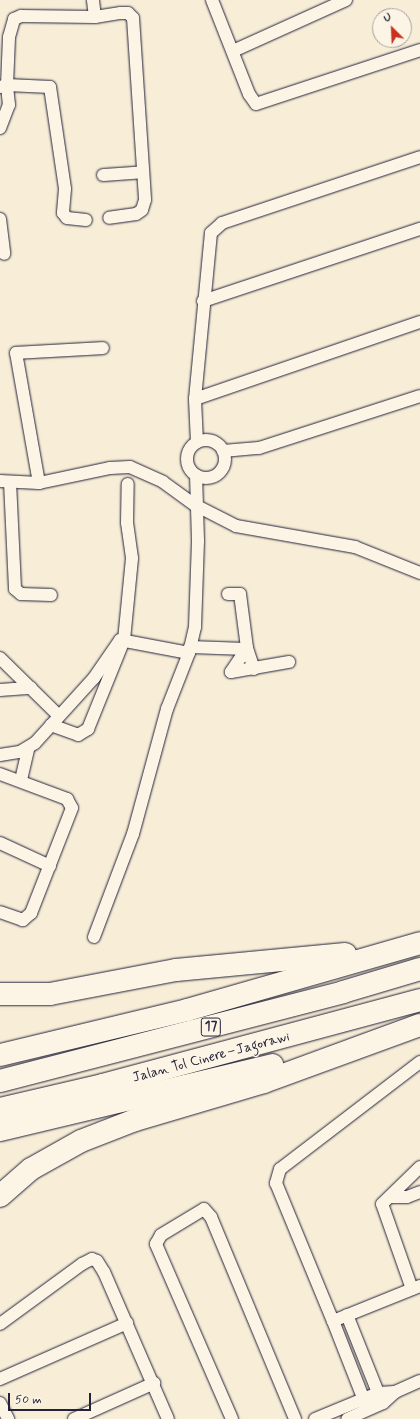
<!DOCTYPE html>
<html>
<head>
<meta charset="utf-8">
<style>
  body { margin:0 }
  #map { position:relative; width:420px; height:1419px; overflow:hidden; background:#f8eed7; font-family:Mynerve,sans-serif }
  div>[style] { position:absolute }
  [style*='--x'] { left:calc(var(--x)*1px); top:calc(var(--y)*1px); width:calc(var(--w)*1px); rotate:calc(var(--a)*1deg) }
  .roads { filter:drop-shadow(0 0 1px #22223b) drop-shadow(0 0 1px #22223b) }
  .minor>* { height:12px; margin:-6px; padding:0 6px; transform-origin:6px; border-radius:6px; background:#fcf5e5 }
  .minor>.ring { margin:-6px; padding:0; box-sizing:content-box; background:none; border:12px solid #fcf5e5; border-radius:50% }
  .motorway>* { height:22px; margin:-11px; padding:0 11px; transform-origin:11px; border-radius:11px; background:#fcf5e5 }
  span { translate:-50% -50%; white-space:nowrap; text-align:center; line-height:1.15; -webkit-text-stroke:3px #fcf5e5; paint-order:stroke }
  .shield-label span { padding:1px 3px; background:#fcf5e5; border:1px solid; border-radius:3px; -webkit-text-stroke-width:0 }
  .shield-label { font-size:13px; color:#22223b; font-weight:700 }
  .street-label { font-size:14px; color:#22223b }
  .north { position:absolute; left:372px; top:8px; width:40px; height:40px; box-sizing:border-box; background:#fcf5e5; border:1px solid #a5a1a1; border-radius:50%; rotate:336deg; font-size:11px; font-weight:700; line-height:16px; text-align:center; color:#22223b }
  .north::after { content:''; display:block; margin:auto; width:14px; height:18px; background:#c8321e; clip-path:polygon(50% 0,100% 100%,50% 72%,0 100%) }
  .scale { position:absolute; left:8px; top:1393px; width:83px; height:18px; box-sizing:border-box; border:2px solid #22223b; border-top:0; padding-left:5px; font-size:12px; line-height:14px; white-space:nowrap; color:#22223b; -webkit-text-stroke:3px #fcf5e5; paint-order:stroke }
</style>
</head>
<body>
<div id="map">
  <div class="roads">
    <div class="minor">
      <i style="--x:212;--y:0;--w:101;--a:68.5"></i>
      <i style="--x:249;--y:94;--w:12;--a:55"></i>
      <i style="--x:256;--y:104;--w:173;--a:-18.2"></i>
      <i style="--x:95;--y:17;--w:26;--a:-9"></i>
      <i style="--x:121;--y:13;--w:7;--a:0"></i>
      <i style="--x:128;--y:13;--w:7;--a:45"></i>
      <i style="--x:133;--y:18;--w:182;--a:86.2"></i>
      <i style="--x:145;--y:200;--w:10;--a:107"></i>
      <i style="--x:142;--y:210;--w:7;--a:146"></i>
      <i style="--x:136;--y:214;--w:27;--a:172"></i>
      <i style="--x:233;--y:51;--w:124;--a:-24.3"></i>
      <i style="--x:0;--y:87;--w:7;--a:-16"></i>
      <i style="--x:7;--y:85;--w:48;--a:-87.6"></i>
      <i style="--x:9;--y:37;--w:19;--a:-74"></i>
      <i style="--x:14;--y:19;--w:8;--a:-23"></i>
      <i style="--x:21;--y:16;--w:74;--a:0.8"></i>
      <i style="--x:95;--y:17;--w:17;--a:-97"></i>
      <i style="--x:0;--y:128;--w:25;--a:-69"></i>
      <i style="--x:9;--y:105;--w:20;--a:-96"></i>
      <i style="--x:7;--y:85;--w:43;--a:2.7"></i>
      <i style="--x:50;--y:87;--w:103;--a:81.6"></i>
      <i style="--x:65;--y:189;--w:24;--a:95"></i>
      <i style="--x:63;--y:213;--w:6;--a:51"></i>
      <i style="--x:67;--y:218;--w:19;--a:6"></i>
      <i style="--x:103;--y:175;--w:39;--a:-4"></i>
      <i style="--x:0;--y:219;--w:35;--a:83"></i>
      <i style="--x:203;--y:301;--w:229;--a:-18.4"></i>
      <i style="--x:195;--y:399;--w:238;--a:-18.9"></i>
      <i class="ring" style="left:187px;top:440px;width:26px;height:26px"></i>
      <i style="--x:197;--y:442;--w:43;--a:-92.7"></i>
      <i style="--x:195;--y:399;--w:167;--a:-84.5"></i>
      <i style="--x:211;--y:233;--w:15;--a:-42"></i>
      <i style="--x:222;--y:223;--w:209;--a:-18.4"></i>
      <i style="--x:223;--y:451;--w:36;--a:-5"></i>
      <i style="--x:259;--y:448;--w:169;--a:-17.9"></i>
      <i style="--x:0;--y:481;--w:39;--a:3"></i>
      <i style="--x:39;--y:483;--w:73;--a:-11.9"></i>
      <i style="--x:110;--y:468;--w:20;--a:-3"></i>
      <i style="--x:130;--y:467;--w:36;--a:24"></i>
      <i style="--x:163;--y:482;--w:39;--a:36"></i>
      <i style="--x:195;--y:505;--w:46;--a:27.1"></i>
      <i style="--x:236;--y:526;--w:121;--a:10"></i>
      <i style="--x:355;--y:547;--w:70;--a:21.8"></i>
      <i style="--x:10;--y:482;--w:107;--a:87.3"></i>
      <i style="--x:15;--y:589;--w:8;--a:40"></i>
      <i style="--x:21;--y:594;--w:30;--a:2"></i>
      <i style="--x:39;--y:483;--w:132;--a:-100"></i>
      <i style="--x:16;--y:353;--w:87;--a:-3.3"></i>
      <i style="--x:228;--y:594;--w:12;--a:0"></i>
      <i style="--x:240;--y:594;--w:54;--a:82.6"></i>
      <i style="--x:247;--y:648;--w:22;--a:72"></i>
      <i style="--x:190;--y:647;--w:56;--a:2"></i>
      <i style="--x:247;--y:648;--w:29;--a:124"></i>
      <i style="--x:231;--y:672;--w:59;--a:-9.8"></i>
      <i style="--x:0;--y:658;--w:81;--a:44.5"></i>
      <i style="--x:0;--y:690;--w:31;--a:-4"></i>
      <i style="--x:51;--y:725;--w:29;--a:20"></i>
      <i style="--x:78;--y:735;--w:12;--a:-31"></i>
      <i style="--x:88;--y:729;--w:96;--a:-68"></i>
      <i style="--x:124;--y:640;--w:82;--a:-84.4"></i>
      <i style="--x:132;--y:558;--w:35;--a:-98"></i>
      <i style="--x:127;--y:523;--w:39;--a:-89"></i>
      <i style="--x:0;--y:755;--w:20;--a:-9"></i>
      <i style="--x:20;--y:752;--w:17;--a:-31"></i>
      <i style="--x:35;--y:743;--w:88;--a:-47.8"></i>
      <i style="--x:94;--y:678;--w:46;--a:-55.6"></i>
      <i style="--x:120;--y:640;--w:70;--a:10.7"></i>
      <i style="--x:0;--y:774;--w:72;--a:20.5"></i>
      <i style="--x:67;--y:799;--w:10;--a:61"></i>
      <i style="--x:72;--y:808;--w:113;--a:111.3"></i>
      <i style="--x:31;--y:913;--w:11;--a:139"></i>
      <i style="--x:23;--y:920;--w:24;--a:-161"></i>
      <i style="--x:21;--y:780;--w:31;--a:-77"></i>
      <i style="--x:0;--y:843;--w:55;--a:24.7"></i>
      <i style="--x:94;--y:937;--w:110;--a:-69.3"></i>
      <i style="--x:133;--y:834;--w:130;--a:-74.8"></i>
      <i style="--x:167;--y:709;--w:60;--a:-68.6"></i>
      <i style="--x:189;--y:653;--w:27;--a:-77"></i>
      <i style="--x:195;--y:627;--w:86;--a:-88"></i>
      <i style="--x:198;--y:541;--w:66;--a:-91.7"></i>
      <i style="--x:420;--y:1062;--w:176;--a:142.6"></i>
      <i style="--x:280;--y:1169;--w:15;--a:106"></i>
      <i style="--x:276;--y:1183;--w:149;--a:67.6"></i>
      <i style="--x:333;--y:1321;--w:94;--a:-21.9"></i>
      <i style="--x:390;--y:1197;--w:17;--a:0"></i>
      <i style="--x:407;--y:1197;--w:14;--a:-21"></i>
      <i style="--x:412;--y:1289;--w:90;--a:-109.4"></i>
      <i style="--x:382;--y:1204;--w:53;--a:-44.2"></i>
      <i style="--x:347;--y:1315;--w:92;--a:68.2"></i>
      <i style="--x:333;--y:1321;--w:90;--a:68.6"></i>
      <i style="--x:0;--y:1324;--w:102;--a:-36.2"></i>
      <i style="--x:82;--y:1264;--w:11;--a:-27"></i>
      <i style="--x:92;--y:1259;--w:5;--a:22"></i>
      <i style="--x:97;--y:1261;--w:13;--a:58"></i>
      <i style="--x:104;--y:1272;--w:160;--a:66.5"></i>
      <i style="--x:0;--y:1379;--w:139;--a:-23.8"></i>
      <i style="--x:395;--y:1392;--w:27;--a:-24"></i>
      <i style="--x:0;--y:1403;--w:18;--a:63"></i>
      <i style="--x:74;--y:1419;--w:88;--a:-24.2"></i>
      <i style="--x:232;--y:1419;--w:191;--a:-113.5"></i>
      <i style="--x:156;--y:1244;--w:10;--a:-61"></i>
      <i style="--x:161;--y:1235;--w:50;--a:-31.2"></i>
      <i style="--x:204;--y:1209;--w:11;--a:49"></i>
      <i style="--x:211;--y:1217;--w:219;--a:67.4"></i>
      <i style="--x:315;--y:1419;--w:68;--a:-22.4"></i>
      <i style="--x:378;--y:1393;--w:17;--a:-3"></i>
      <i style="--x:395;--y:1392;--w:16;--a:137"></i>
      <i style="--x:383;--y:1403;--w:39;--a:156"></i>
    </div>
    <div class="motorway">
      <i style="--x:0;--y:994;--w:50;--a:0"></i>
      <i style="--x:50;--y:994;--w:128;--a:-10.8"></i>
      <i style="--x:176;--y:970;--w:170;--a:-5.4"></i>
      <i style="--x:0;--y:1055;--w:192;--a:-13.5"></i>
      <i style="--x:187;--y:1010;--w:242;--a:-16"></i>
      <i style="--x:0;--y:1081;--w:354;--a:-14.5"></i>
      <i style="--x:343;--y:992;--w:80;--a:-16.6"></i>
      <i style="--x:0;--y:1109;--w:106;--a:-13.1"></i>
      <i style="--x:103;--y:1085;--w:328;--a:-15"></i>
      <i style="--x:0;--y:1130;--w:280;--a:-13.4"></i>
      <i style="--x:0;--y:1196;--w:41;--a:-41.1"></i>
      <i style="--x:31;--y:1169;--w:57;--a:-29.2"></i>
      <i style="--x:81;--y:1141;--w:58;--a:-21.3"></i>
      <i style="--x:135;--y:1120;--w:134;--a:-16.4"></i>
      <i style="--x:264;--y:1082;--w:166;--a:-20.1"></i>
    </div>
  </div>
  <div class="shield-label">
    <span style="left:211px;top:1027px">17</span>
  </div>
  <div class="street-label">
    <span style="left:211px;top:1057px;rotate:-15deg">Jalan Tol Cinere–Jagorawi</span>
  </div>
  <div class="north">U</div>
  <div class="scale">50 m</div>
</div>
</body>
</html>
